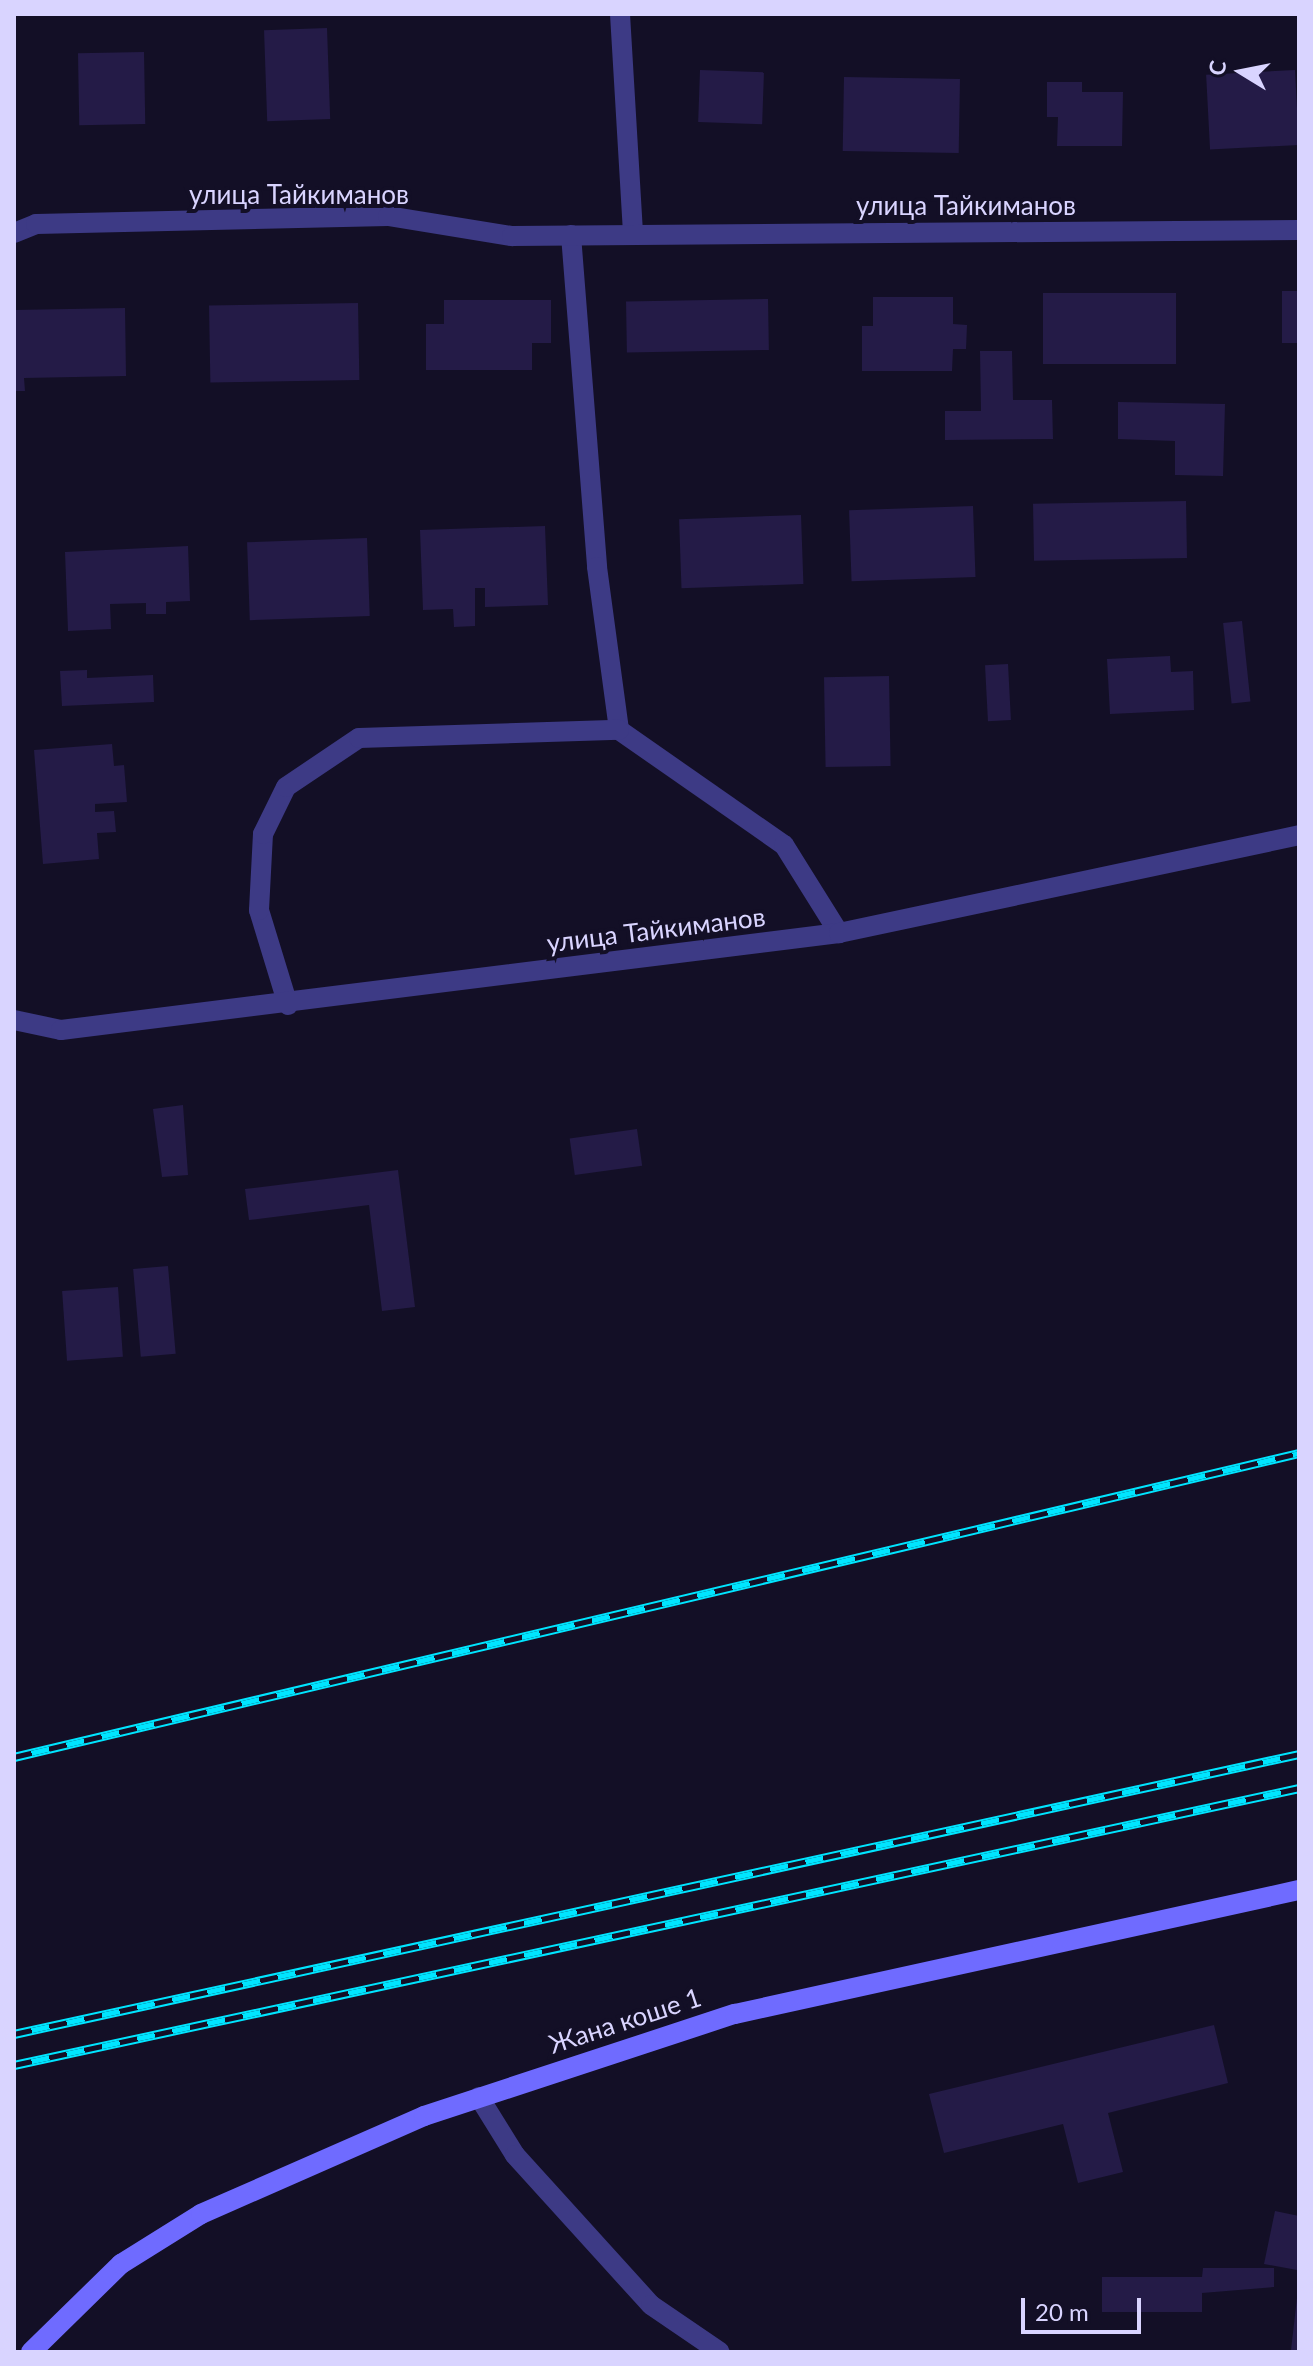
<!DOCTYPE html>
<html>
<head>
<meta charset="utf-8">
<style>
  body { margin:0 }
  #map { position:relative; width:1313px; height:2366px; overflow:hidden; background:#130f26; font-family:Lato,sans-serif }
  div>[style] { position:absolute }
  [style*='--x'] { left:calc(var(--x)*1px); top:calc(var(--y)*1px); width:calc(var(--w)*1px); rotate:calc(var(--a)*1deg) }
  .building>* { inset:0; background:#241b47; transform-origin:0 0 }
  .lane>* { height:20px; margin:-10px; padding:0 10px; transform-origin:10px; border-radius:10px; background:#3d3a85 }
  .street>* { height:20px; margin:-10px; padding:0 10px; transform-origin:10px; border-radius:10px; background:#3d3a85 }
  .secondary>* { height:20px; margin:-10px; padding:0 10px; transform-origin:10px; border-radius:10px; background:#6f6bff }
  .rail>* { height:9px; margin-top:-4.5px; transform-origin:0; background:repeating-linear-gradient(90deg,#130f26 0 18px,#00e5ff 0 36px); box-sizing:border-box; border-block:2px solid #00e5ff }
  span { translate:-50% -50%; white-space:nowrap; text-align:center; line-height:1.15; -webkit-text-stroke:8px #130f26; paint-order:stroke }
  .street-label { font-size:26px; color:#d9d4ff }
  .frame { position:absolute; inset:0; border:16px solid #d9d4ff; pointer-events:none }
  .north { position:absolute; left:1201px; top:32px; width:80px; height:80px; -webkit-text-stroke:6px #130f26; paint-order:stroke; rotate:280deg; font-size:22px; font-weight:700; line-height:32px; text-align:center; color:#d9d4ff }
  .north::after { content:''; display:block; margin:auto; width:28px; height:36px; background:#d9d4ff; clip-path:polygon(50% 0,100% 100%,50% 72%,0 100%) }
  .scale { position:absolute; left:1021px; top:2298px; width:120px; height:36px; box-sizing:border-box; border:4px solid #d9d4ff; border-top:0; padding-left:10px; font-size:24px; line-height:28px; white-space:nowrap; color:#d9d4ff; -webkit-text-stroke:6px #130f26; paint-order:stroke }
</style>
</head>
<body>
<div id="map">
  <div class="building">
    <i style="left:327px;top:28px;width:91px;height:63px;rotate:88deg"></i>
    <i style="left:144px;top:52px;width:72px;height:66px;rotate:89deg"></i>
    <i style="left:700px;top:70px;width:64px;height:52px;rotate:2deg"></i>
    <i style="left:1295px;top:70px;width:75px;height:89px;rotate:87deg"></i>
    <i style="left:844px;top:77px;width:116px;height:74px;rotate:1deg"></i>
    <i style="clip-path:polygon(1047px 82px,1082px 82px,1082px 92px,1123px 92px,1122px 146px,1057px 146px,1058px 117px,1047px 117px)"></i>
    <i style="left:1282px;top:291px;width:17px;height:52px"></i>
    <i style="left:1176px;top:293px;width:71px;height:133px;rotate:90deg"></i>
    <i style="clip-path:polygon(873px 297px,953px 297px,953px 324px,967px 325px,966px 349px,953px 349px,952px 371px,862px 371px,862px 326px,873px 326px)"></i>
    <i style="left:768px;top:299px;width:51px;height:142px;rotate:89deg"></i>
    <i style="clip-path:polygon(444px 300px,551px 300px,551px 343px,532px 343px,532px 370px,426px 370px,426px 324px,444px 324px)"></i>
    <i style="left:358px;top:303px;width:77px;height:149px;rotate:89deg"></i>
    <i style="clip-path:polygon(125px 308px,126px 376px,24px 378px,25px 391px,14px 391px,14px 310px)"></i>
    <i style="clip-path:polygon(980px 351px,1012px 351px,1013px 400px,1052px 400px,1053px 439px,945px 440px,945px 411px,981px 411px)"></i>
    <i style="clip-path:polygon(1118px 402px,1225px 404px,1223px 476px,1175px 475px,1175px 441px,1118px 439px)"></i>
    <i style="left:1186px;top:501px;width:57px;height:153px;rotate:89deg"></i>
    <i style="left:973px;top:506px;width:71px;height:124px;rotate:88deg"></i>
    <i style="left:801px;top:515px;width:69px;height:122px;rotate:88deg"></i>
    <i style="clip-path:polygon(545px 526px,548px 605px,485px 607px,485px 588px,475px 588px,475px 626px,454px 627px,453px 609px,423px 610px,420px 530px)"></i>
    <i style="left:367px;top:538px;width:78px;height:120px;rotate:88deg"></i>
    <i style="clip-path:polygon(188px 546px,190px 601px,166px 602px,166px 614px,146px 614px,146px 603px,110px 604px,111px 629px,68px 631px,65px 552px)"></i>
    <i style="left:1242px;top:621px;width:81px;height:19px;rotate:84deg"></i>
    <i style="clip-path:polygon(1170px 656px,1171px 672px,1193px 671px,1194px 710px,1110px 714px,1107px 659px)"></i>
    <i style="left:1008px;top:664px;width:56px;height:23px;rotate:87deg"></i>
    <i style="clip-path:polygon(87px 670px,87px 678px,153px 675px,154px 702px,62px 706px,60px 671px)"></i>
    <i style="left:889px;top:676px;width:90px;height:65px;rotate:89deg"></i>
    <i style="clip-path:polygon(112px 744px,114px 766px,124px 765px,127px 802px,95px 804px,95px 812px,114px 811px,116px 832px,97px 833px,99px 859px,43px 864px,34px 750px)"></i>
    <i style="clip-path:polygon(183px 1105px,188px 1175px,162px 1177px,153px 1109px)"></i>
    <i style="left:637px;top:1129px;width:37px;height:68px;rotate:82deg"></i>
    <i style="clip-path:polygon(398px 1170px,415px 1307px,382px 1311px,369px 1205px,249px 1220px,245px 1189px)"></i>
    <i style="left:168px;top:1266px;width:88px;height:35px;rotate:85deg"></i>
    <i style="left:118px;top:1287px;width:70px;height:56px;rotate:86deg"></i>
    <i style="clip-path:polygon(1214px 2025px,1228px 2083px,1108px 2113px,1123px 2172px,1078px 2183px,1063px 2124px,944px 2153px,929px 2094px)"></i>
    <i style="clip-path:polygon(1275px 2211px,1299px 2216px,1297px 2270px,1264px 2264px)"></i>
    <i style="clip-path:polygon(1203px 2268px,1274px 2268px,1274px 2287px,1202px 2293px,1202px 2312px,1102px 2312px,1102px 2277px,1202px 2277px)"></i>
    <i style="clip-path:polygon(1297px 2298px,1299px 2298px,1299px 2351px,1291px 2350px)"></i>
  </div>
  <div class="lane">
    <i style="--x:571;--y:235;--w:333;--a:85.5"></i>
    <i style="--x:597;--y:567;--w:164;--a:82.3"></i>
    <i style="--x:619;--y:730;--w:201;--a:34.9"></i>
    <i style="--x:784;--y:845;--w:104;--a:58"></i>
    <i style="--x:288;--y:1005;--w:99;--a:-107"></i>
    <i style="--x:259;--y:910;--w:76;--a:-87"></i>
    <i style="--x:263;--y:834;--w:52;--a:-63.9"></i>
    <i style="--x:286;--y:787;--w:88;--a:-33.9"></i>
    <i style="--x:359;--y:738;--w:260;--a:-1.8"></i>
    <i style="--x:479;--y:2097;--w:68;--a:58.2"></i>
    <i style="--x:515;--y:2155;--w:202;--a:47.8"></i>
    <i style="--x:651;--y:2305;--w:83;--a:34.3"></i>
  </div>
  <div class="street">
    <i style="--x:620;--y:14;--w:219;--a:86.6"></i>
    <i style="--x:14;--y:233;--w:24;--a:-22"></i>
    <i style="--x:36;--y:224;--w:352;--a:-1.3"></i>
    <i style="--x:388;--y:216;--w:126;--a:9.2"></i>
    <i style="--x:512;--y:236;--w:787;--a:-0.44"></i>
    <i style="--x:14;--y:1020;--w:48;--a:12"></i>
    <i style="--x:61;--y:1030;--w:784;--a:-7.11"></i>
    <i style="--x:839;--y:933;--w:470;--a:-12"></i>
  </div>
  <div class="secondary">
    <i style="--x:31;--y:2352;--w:126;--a:-44.4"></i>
    <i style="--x:121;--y:2264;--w:94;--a:-32"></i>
    <i style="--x:201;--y:2214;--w:244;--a:-23.7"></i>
    <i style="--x:424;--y:2116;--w:327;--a:-18.2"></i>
    <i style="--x:735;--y:2014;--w:577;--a:-12.4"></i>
  </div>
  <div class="rail">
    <i style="--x:14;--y:1757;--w:1320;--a:-13.31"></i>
    <i style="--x:14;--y:2034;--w:1315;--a:-12.29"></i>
    <i style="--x:14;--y:2065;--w:1315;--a:-12.16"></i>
  </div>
  <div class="street-label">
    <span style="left:299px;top:195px">улица Тайкиманов</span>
    <span style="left:966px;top:206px">улица Тайкиманов</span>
    <span style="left:656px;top:930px;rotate:-7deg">улица Тайкиманов</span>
    <span style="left:625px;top:2021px;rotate:-18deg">Жана коше 1</span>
  </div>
  <div class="frame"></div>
  <div class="north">С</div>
  <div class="scale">20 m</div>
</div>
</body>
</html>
